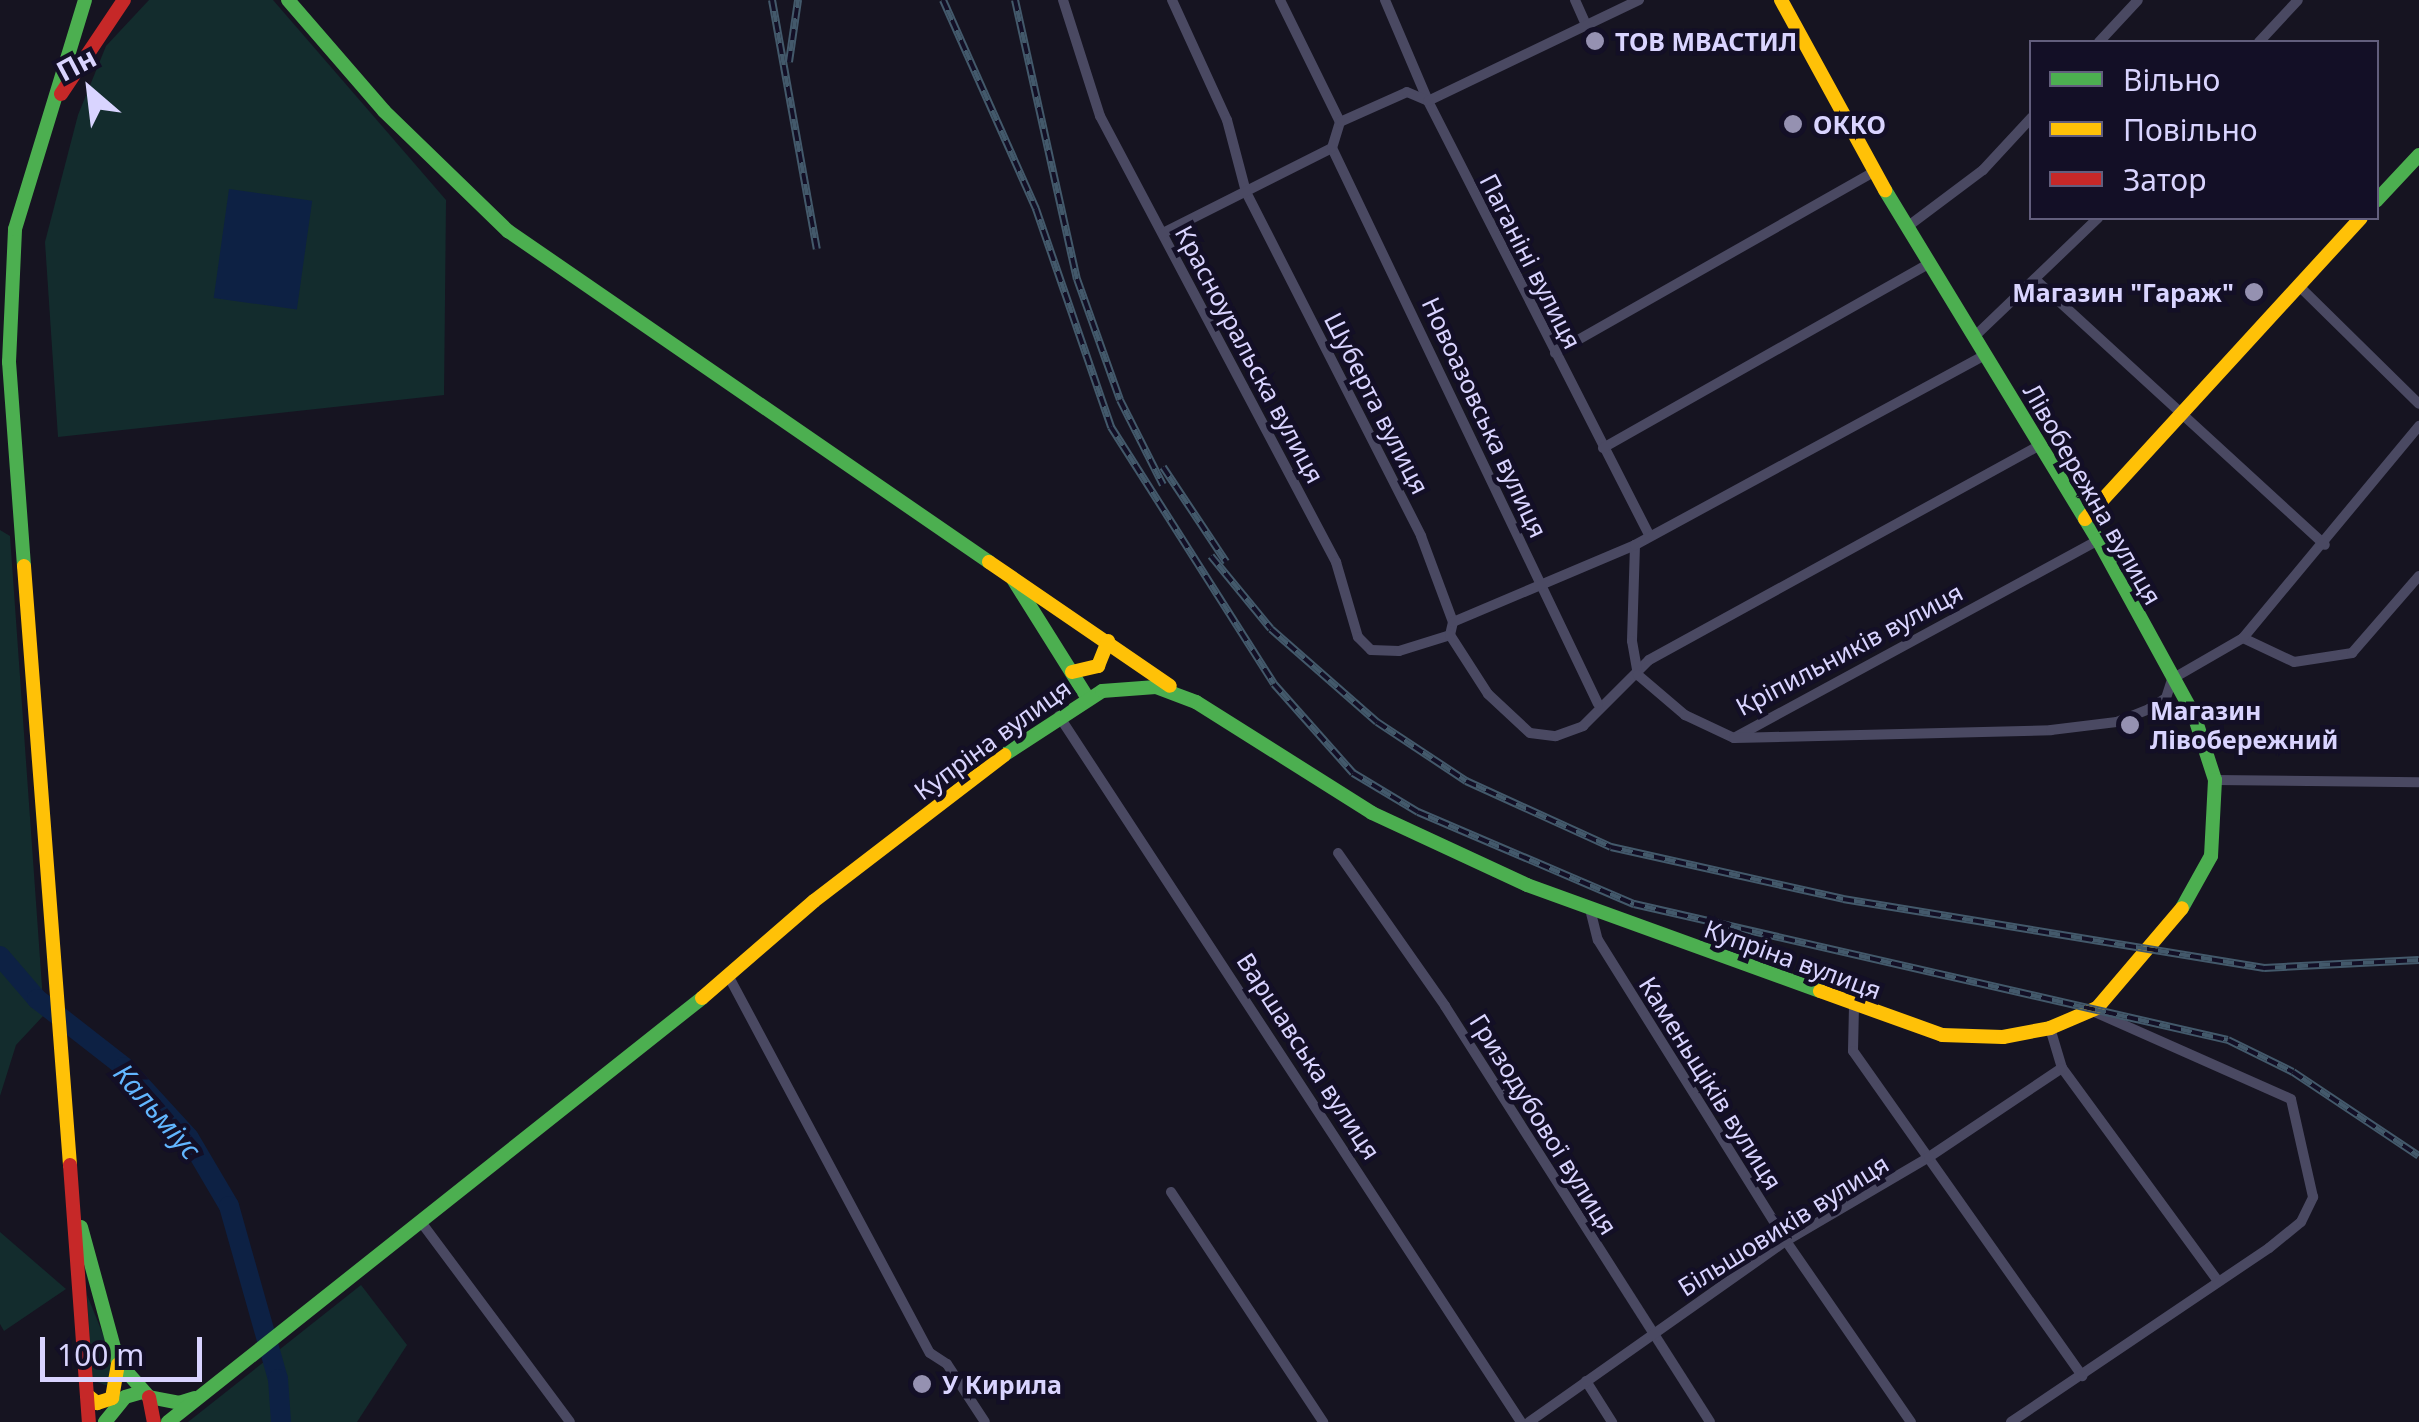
<!DOCTYPE html>
<html>
<head>
<meta charset="utf-8">
<style>
  body { margin:0 }
  #map { position:relative; width:2419px; height:1422px; overflow:hidden; background:#161421; font-family:"Noto Sans",sans-serif }
  div>[style] { position:absolute }
  [style*='--x'] { left:calc(var(--x)*1px); top:calc(var(--y)*1px); width:calc(var(--w)*1px); rotate:calc(var(--a)*1deg) }
  .green>* { inset:0; background:#132c2d }
  .water>* { inset:0; background:#0d2144; transform-origin:0 0 }
  .river>* { height:20px; margin:-10px; padding:0 10px; transform-origin:10px; border-radius:10px; background:#0d2144 }
  .street>* { height:10px; margin:-5px; padding:0 5px; transform-origin:5px; border-radius:5px; background:#4a4962 }
  .fast>* { height:14px; margin:-7px; padding:0 7px; transform-origin:7px; border-radius:7px; background:#4caf50 }
  .slow>* { height:14px; margin:-7px; padding:0 7px; transform-origin:7px; border-radius:7px; background:#ffc107 }
  .jam>* { height:14px; margin:-7px; padding:0 7px; transform-origin:7px; border-radius:7px; background:#c62828 }
  .rail>* { height:8px; margin-top:-4px; transform-origin:0; background:repeating-linear-gradient(90deg,#130f26 0 11px,#43596b 0 22px); box-sizing:border-box; border-block:2px solid #43596b }
  .dots>* { width:28px; height:28px; translate:-50% -50%; box-sizing:border-box; border:5px solid #130f26; border-radius:50% }
  span { translate:-50% -50%; white-space:nowrap; text-align:center; line-height:1.15; -webkit-text-stroke:9px #130f26; paint-order:stroke }
  .poi-label { font-size:25px; color:#d9d4ff; font-weight:700 }
  .left { translate:0 -50%; text-align:left }
  .right { translate:-100% -50%; text-align:right }
  .street-label { font-size:25px; color:#d9d4ff }
  .water-label { font-size:28px; color:#62b6ff; font-style:italic }
  .legend { position:absolute; left:2029px; top:40px; width:350px; height:180px; box-sizing:border-box; background:#130f26; border:2px solid #625e7d; margin:0; padding:12px 18px; list-style:none; font-size:30px; color:#d9d4ff }
  .legend li { display:flex; align-items:center; gap:20px; height:50px }
  .legend b { width:50px; border:2px solid #625e7d }
  .north { position:absolute; left:40px; top:40px; width:100px; height:100px; -webkit-text-stroke:8px #130f26; paint-order:stroke; rotate:332deg; font-size:28px; font-weight:700; line-height:40px; text-align:center; color:#d9d4ff }
  .north::after { content:''; display:block; margin:auto; width:35px; height:45px; background:#d9d4ff; clip-path:polygon(50% 0,100% 100%,50% 72%,0 100%) }
  .scale { position:absolute; left:40px; top:1337px; width:162px; height:45px; box-sizing:border-box; border:5px solid #d9d4ff; border-top:0; padding-left:12px; font-size:30px; line-height:35px; white-space:nowrap; color:#d9d4ff; -webkit-text-stroke:8px #130f26; paint-order:stroke }
</style>
</head>
<body>
<div id="map">
  <div class="green">
    <i style="clip-path:polygon(149px 0,273px 0,446px 200px,444px 395px,58px 437px,45px 242px,78px 115px,106px 46px)"></i>
    <i style="clip-path:polygon(0 530px,10px 536px,44px 1015px,16px 1045px,0 1096px)"></i>
    <i style="clip-path:polygon(0 1232px,66px 1289px,4px 1331px,0 1324px)"></i>
    <i style="clip-path:polygon(361px 1285px,407px 1345px,357px 1422px,188px 1422px)"></i>
    <i style="clip-path:polygon(87px 1295px,116px 1366px,108px 1386px,92px 1380px)"></i>
  </div>
  <div class="water">
    <i style="left:229px;top:189px;width:84px;height:110px;rotate:8deg"></i>
  </div>
  <div class="river">
    <i style="--x:0;--y:956;--w:57;--a:49.3"></i>
    <i style="--x:37;--y:999;--w:110;--a:38"></i>
    <i style="--x:124;--y:1067;--w:96;--a:47.5"></i>
    <i style="--x:189;--y:1138;--w:79;--a:59.5"></i>
    <i style="--x:229;--y:1206;--w:180;--a:74.2"></i>
    <i style="--x:278;--y:1379;--w:43;--a:86"></i>
  </div>
  <div class="street">
    <i style="--x:1063;--y:0;--w:122;--a:72.3"></i>
    <i style="--x:1100;--y:116;--w:505;--a:62.11"></i>
    <i style="--x:1336;--y:562;--w:78;--a:73.7"></i>
    <i style="--x:1358;--y:637;--w:18;--a:45"></i>
    <i style="--x:1371;--y:650;--w:28;--a:2"></i>
    <i style="--x:1399;--y:651;--w:53;--a:-17.4"></i>
    <i style="--x:1172;--y:0;--w:132;--a:65.4"></i>
    <i style="--x:1227;--y:120;--w:74;--a:75.2"></i>
    <i style="--x:1246;--y:192;--w:386;--a:63"></i>
    <i style="--x:1421;--y:536;--w:92;--a:69.6"></i>
    <i style="--x:1453;--y:622;--w:13;--a:103"></i>
    <i style="--x:1450;--y:635;--w:70;--a:57.2"></i>
    <i style="--x:1488;--y:694;--w:57;--a:42.9"></i>
    <i style="--x:1530;--y:733;--w:26;--a:7"></i>
    <i style="--x:1556;--y:736;--w:29;--a:-20"></i>
    <i style="--x:1583;--y:726;--w:93;--a:-45"></i>
    <i style="--x:1649;--y:660;--w:446;--a:-28.8"></i>
    <i style="--x:1280;--y:0;--w:136;--a:63.8"></i>
    <i style="--x:1385;--y:0;--w:110;--a:66.9"></i>
    <i style="--x:1428;--y:101;--w:488;--a:63"></i>
    <i style="--x:1575;--y:0;--w:30;--a:66"></i>
    <i style="--x:2099;--y:42;--w:57;--a:-47.1"></i>
    <i style="--x:2259;--y:42;--w:57;--a:-47.1"></i>
    <i style="--x:1332;--y:148;--w:616;--a:64.43"></i>
    <i style="--x:1907;--y:227;--w:95;--a:-36.9"></i>
    <i style="--x:1983;--y:170;--w:72;--a:-47.2"></i>
    <i style="--x:1163;--y:233;--w:189;--a:-26.7"></i>
    <i style="--x:1332;--y:148;--w:27;--a:-73"></i>
    <i style="--x:1340;--y:122;--w:73;--a:-24.1"></i>
    <i style="--x:1407;--y:92;--w:23;--a:23"></i>
    <i style="--x:1428;--y:101;--w:234;--a:-25.6"></i>
    <i style="--x:2038;--y:282;--w:389;--a:42.5"></i>
    <i style="--x:2299;--y:286;--w:168;--a:44.5"></i>
    <i style="--x:1974;--y:337;--w:172;--a:-43.8"></i>
    <i style="--x:1555;--y:353;--w:367;--a:-29.6"></i>
    <i style="--x:1603;--y:448;--w:376;--a:-29.5"></i>
    <i style="--x:1635;--y:545;--w:96;--a:91.8"></i>
    <i style="--x:1632;--y:641;--w:35;--a:80"></i>
    <i style="--x:1638;--y:675;--w:62;--a:40.4"></i>
    <i style="--x:1685;--y:715;--w:54;--a:25.1"></i>
    <i style="--x:1734;--y:738;--w:414;--a:-28.5"></i>
    <i style="--x:1453;--y:622;--w:198;--a:-22.9"></i>
    <i style="--x:1635;--y:545;--w:398;--a:-28.5"></i>
    <i style="--x:2243;--y:638;--w:56;--a:25.2"></i>
    <i style="--x:2294;--y:662;--w:59;--a:-8.8"></i>
    <i style="--x:2352;--y:653;--w:102;--a:-49"></i>
    <i style="--x:1059;--y:716;--w:844;--a:56.8"></i>
    <i style="--x:1734;--y:738;--w:317;--a:-1.4"></i>
    <i style="--x:2051;--y:730;--w:66;--a:-6.9"></i>
    <i style="--x:2117;--y:722;--w:35;--a:-22"></i>
    <i style="--x:2149;--y:709;--w:20;--a:-33"></i>
    <i style="--x:2166;--y:698;--w:20;--a:-72"></i>
    <i style="--x:2172;--y:679;--w:82;--a:-30"></i>
    <i style="--x:2243;--y:638;--w:276;--a:-50.3"></i>
    <i style="--x:2215;--y:780;--w:204;--a:0.6"></i>
    <i style="--x:1338;--y:853;--w:187;--a:55"></i>
    <i style="--x:1445;--y:1006;--w:493;--a:57.5"></i>
    <i style="--x:1590;--y:909;--w:32;--a:76"></i>
    <i style="--x:1598;--y:940;--w:355;--a:58"></i>
    <i style="--x:1786;--y:1241;--w:220;--a:55.4"></i>
    <i style="--x:729;--y:977;--w:426;--a:61.9"></i>
    <i style="--x:930;--y:1353;--w:20;--a:33"></i>
    <i style="--x:947;--y:1364;--w:69;--a:56.8"></i>
    <i style="--x:1854;--y:1006;--w:45;--a:91.3"></i>
    <i style="--x:1853;--y:1051;--w:398;--a:54.8"></i>
    <i style="--x:2050;--y:1028;--w:42;--a:73.3"></i>
    <i style="--x:2062;--y:1068;--w:264;--a:53.8"></i>
    <i style="--x:1171;--y:1192;--w:276;--a:56.5"></i>
    <i style="--x:421;--y:1222;--w:249;--a:53.3"></i>
    <i style="--x:1586;--y:1381;--w:49;--a:57.6"></i>
    <i style="--x:1529;--y:1422;--w:314;--a:-35.2"></i>
    <i style="--x:1786;--y:1241;--w:166;--a:-30.4"></i>
    <i style="--x:1929;--y:1157;--w:160;--a:-33.8"></i>
    <i style="--x:2011;--y:1422;--w:311;--a:-34"></i>
    <i style="--x:2269;--y:1248;--w:41;--a:-39.1"></i>
    <i style="--x:2301;--y:1222;--w:28;--a:-64"></i>
    <i style="--x:2313;--y:1197;--w:100;--a:-102.7"></i>
    <i style="--x:2291;--y:1099;--w:218;--a:-156.1"></i>
  </div>
  <div class="fast">
    <i style="--x:288;--y:0;--w:147;--a:49.1"></i>
    <i style="--x:384;--y:111;--w:173;--a:44.1"></i>
    <i style="--x:508;--y:231;--w:584;--a:34.53"></i>
    <i style="--x:1885;--y:190;--w:410;--a:58.7"></i>
    <i style="--x:2098;--y:540;--w:200;--a:61.3"></i>
    <i style="--x:2194;--y:715;--w:68;--a:72.1"></i>
    <i style="--x:2215;--y:780;--w:76;--a:93"></i>
    <i style="--x:2211;--y:856;--w:60;--a:119.1"></i>
    <i style="--x:2376;--y:201;--w:63;--a:-46.9"></i>
    <i style="--x:24;--y:566;--w:205;--a:-94.2"></i>
    <i style="--x:9;--y:362;--w:133;--a:-87.4"></i>
    <i style="--x:15;--y:229;--w:239;--a:-73"></i>
    <i style="--x:1013;--y:579;--w:139;--a:57.9"></i>
    <i style="--x:1004;--y:755;--w:117;--a:-33.1"></i>
    <i style="--x:1102;--y:691;--w:54;--a:-4.2"></i>
    <i style="--x:1156;--y:687;--w:43;--a:20.6"></i>
    <i style="--x:1196;--y:702;--w:208;--a:32.2"></i>
    <i style="--x:1372;--y:813;--w:171;--a:24.9"></i>
    <i style="--x:1527;--y:885;--w:312;--a:19.9"></i>
    <i style="--x:81;--y:1227;--w:140;--a:74.7"></i>
    <i style="--x:118;--y:1362;--w:47;--a:48.5"></i>
    <i style="--x:149;--y:1397;--w:31;--a:11"></i>
    <i style="--x:179;--y:1403;--w:16;--a:-18"></i>
    <i style="--x:105;--y:1422;--w:32;--a:-51"></i>
    <i style="--x:125;--y:1397;--w:18;--a:-16"></i>
    <i style="--x:168;--y:1422;--w:682;--a:-38.45"></i>
  </div>
  <div class="slow">
    <i style="--x:1781;--y:0;--w:217;--a:61.3"></i>
    <i style="--x:2085;--y:519;--w:408;--a:-47.5"></i>
    <i style="--x:989;--y:562;--w:219;--a:34.4"></i>
    <i style="--x:24;--y:566;--w:601;--a:85.61"></i>
    <i style="--x:1072;--y:672;--w:27;--a:-13"></i>
    <i style="--x:1098;--y:666;--w:27;--a:-68"></i>
    <i style="--x:1820;--y:991;--w:130;--a:19.8"></i>
    <i style="--x:1942;--y:1035;--w:61;--a:1.9"></i>
    <i style="--x:2003;--y:1037;--w:48;--a:-10.8"></i>
    <i style="--x:2050;--y:1028;--w:51;--a:-23.1"></i>
    <i style="--x:2097;--y:1008;--w:131;--a:-49.6"></i>
    <i style="--x:702;--y:998;--w:148;--a:-40.9"></i>
    <i style="--x:814;--y:901;--w:240;--a:-37.5"></i>
    <i style="--x:87;--y:1395;--w:13;--a:39"></i>
    <i style="--x:97;--y:1403;--w:16;--a:-18"></i>
    <i style="--x:112;--y:1398;--w:34;--a:-80"></i>
  </div>
  <div class="jam">
    <i style="--x:61;--y:94;--w:113;--a:-56.2"></i>
    <i style="--x:70;--y:1165;--w:258;--a:85.8"></i>
    <i style="--x:149;--y:1397;--w:25;--a:79"></i>
  </div>
  <div class="rail">
    <i style="--x:772;--y:0;--w:253;--a:79.8"></i>
    <i style="--x:943;--y:0;--w:229;--a:66"></i>
    <i style="--x:1036;--y:209;--w:231;--a:71"></i>
    <i style="--x:1111;--y:427;--w:304;--a:57.6"></i>
    <i style="--x:1274;--y:684;--w:119;--a:48.4"></i>
    <i style="--x:1353;--y:773;--w:76;--a:31"></i>
    <i style="--x:1418;--y:812;--w:235;--a:23.1"></i>
    <i style="--x:1634;--y:904;--w:609;--a:12.9"></i>
    <i style="--x:2228;--y:1040;--w:72;--a:26.2"></i>
    <i style="--x:2293;--y:1072;--w:151;--a:33.7"></i>
    <i style="--x:1015;--y:0;--w:286;--a:77.5"></i>
    <i style="--x:1077;--y:279;--w:128;--a:70.4"></i>
    <i style="--x:1120;--y:400;--w:95;--a:63.2"></i>
    <i style="--x:789;--y:62;--w:63;--a:-81.7"></i>
    <i style="--x:1163;--y:467;--w:114;--a:56.4"></i>
    <i style="--x:1211;--y:556;--w:94;--a:50.6"></i>
    <i style="--x:1271;--y:629;--w:141;--a:41.3"></i>
    <i style="--x:1377;--y:722;--w:107;--a:33.5"></i>
    <i style="--x:1466;--y:781;--w:159;--a:24.5"></i>
    <i style="--x:1611;--y:847;--w:238;--a:12.6"></i>
    <i style="--x:1843;--y:899;--w:427;--a:9.3"></i>
    <i style="--x:2264;--y:968;--w:155;--a:-3"></i>
  </div>
  <div class="dots">
    <i style="left:1595px;top:41px;background:#9591b1"></i>
    <i style="left:1793px;top:124px;background:#9591b1"></i>
    <i style="left:2254px;top:292px;background:#9591b1"></i>
    <i style="left:2130px;top:725px;background:#9591b1"></i>
    <i style="left:922px;top:1384px;background:#9591b1"></i>
  </div>
  <div class="poi-label">
    <span class="left" style="left:1615px;top:41px">ТОВ МВАСТИЛ</span>
    <span class="left" style="left:1813px;top:124px">ОККО</span>
    <span class="right" style="left:2234px;top:292px">Магазин "Гараж"</span>
    <span class="left" style="left:2150px;top:725px">Магазин<br>Лівобережний</span>
    <span class="left" style="left:942px;top:1384px">У Кирила</span>
  </div>
  <div class="street-label">
    <span style="left:1531px;top:261px;rotate:63deg">Паганіні вулиця</span>
    <span style="left:1250px;top:354px;rotate:62deg">Красноуральска вулиця</span>
    <span style="left:1377px;top:403px;rotate:63deg">Шуберта вулиця</span>
    <span style="left:1485px;top:417px;rotate:65deg">Новоазовська вулиця</span>
    <span style="left:2093px;top:494px;rotate:60deg">Лівобережна вулиця</span>
    <span style="left:1849px;top:649px;rotate:-28deg">Кріпильників вулиця</span>
    <span style="left:992px;top:739px;rotate:-36deg">Купріна вулиця</span>
    <span style="left:1793px;top:959px;rotate:20deg">Купріна вулиця</span>
    <span style="left:1309px;top:1056px;rotate:57deg">Варшавська вулиця</span>
    <span style="left:1711px;top:1083px;rotate:58deg">Каменьщіків вулиця</span>
    <span style="left:1544px;top:1124px;rotate:58deg">Гризодубової вулиця</span>
    <span style="left:1783px;top:1225px;rotate:-32deg">Більшовиків вулиця</span>
  </div>
  <div class="water-label">
    <span style="left:158px;top:1111px;rotate:49deg">Кальміус</span>
  </div>
  <ul class="legend">
  <li><b style="height:12px;background:#4caf50"></b>Вільно</li>
  <li><b style="height:12px;background:#ffc107"></b>Повільно</li>
  <li><b style="height:12px;background:#c62828"></b>Затор</li>
  </ul>
  <div class="north">Пн</div>
  <div class="scale">100 m</div>
</div>
</body>
</html>
